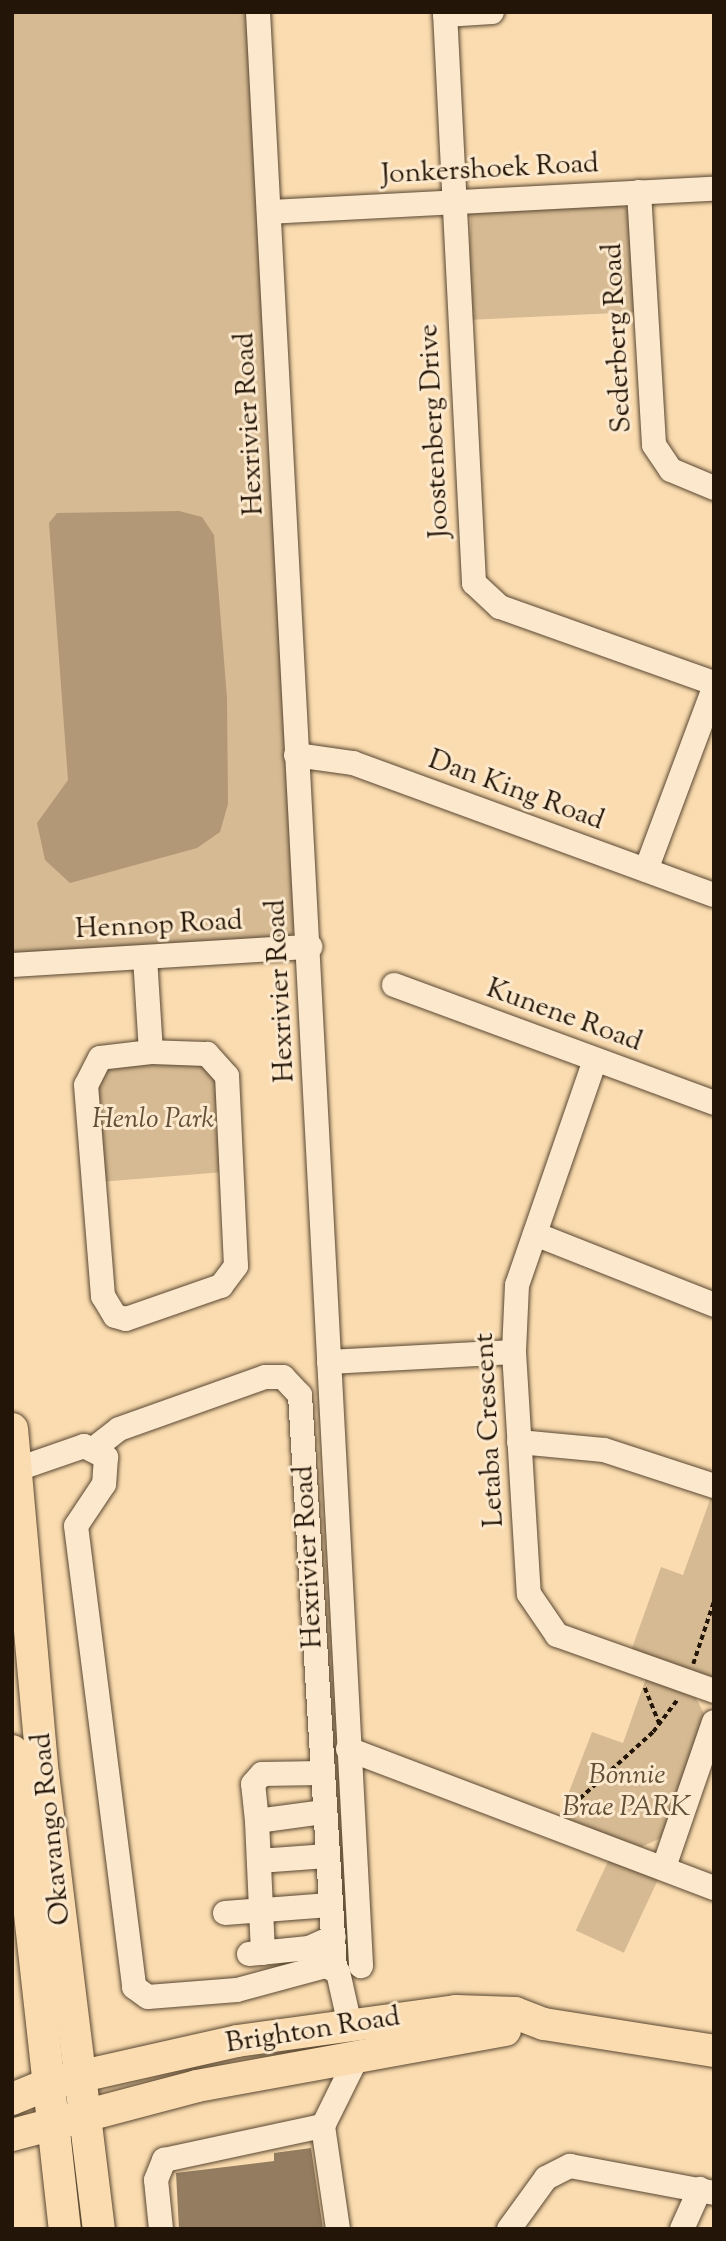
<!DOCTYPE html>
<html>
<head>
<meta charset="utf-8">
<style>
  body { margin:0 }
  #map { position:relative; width:726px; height:2241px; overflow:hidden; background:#fbdcb0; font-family:"Sorts Mill Goudy",serif }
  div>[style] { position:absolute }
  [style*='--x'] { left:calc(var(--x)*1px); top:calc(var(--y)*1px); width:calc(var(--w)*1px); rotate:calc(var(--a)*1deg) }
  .green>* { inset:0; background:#d6ba93; transform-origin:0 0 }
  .water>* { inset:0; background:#b29877 }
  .building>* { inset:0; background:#937c5f }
  .path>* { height:3.5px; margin-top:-1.75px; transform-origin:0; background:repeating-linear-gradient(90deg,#231507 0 5px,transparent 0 8.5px) }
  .roads { filter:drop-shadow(0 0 2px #594731) drop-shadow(0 0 2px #594731) }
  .minor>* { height:24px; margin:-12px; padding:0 12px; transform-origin:12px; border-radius:12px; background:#fce8cc }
  .major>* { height:32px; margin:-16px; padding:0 16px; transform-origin:16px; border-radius:16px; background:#fbdcb0 }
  span { translate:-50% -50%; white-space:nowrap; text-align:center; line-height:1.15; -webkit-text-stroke:6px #fce8cc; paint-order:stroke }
  .street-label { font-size:28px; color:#231507 }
  .park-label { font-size:28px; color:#624f38; font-style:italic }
  .frame { position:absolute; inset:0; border:14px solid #231507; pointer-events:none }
</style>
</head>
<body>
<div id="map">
  <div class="green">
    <i style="clip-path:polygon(12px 12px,248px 12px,295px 927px,290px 937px,12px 958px)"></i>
    <i style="clip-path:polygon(620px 204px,629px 211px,638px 312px,467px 320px,471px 213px)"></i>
    <i style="clip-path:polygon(192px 1059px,216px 1076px,224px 1172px,99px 1182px,97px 1071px)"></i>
    <i style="clip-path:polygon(711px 1497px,714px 1498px,714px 1682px,631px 1651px,661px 1567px,683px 1575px)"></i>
    <i style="clip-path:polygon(646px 1678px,696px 1698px,705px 1716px,661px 1838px,641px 1847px,559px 1818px,592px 1732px,623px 1743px)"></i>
    <i style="left:610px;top:1857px;width:53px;height:81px;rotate:25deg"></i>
  </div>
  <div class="water">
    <i style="clip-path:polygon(179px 511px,202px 517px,214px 535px,227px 698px,228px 804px,220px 832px,197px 848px,70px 883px,45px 860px,37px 823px,68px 780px,49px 523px,57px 513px)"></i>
  </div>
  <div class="building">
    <i style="clip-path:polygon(311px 2148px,323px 2229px,179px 2229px,176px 2173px,274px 2161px,274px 2153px)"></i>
  </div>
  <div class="path">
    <i style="--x:693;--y:1664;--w:66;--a:-71.6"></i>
    <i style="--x:645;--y:1688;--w:40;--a:68"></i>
    <i style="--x:567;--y:1810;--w:116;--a:-42.2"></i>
    <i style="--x:653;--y:1732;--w:40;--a:-53"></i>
  </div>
  <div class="roads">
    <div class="minor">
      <i style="--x:258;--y:12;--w:1957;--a:86.98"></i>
      <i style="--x:445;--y:12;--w:572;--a:87.09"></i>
      <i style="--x:474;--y:583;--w:35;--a:43"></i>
      <i style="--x:500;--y:607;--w:227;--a:19.6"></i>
      <i style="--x:445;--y:15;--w:47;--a:-3.7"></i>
      <i style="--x:639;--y:192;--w:253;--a:86.6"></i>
      <i style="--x:654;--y:445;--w:30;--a:56"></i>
      <i style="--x:671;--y:470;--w:47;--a:22.7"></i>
      <i style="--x:269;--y:212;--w:446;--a:-3"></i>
      <i style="--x:296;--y:755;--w:58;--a:8"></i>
      <i style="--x:353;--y:763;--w:384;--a:20.1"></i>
      <i style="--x:646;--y:870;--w:194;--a:-69.5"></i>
      <i style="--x:145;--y:957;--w:95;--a:86.4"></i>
      <i style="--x:151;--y:1052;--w:51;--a:173.3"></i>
      <i style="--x:100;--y:1058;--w:30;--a:117"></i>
      <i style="--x:86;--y:1085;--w:212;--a:85.4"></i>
      <i style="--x:103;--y:1296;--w:23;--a:59"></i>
      <i style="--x:115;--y:1316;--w:11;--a:15"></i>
      <i style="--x:126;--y:1319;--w:101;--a:-19.2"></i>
      <i style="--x:221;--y:1286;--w:25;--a:-53"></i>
      <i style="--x:236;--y:1266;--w:190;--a:-92.7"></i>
      <i style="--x:227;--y:1076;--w:30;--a:-132"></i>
      <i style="--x:207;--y:1054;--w:56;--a:-178"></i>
      <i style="--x:12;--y:965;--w:299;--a:-3.5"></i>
      <i style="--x:394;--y:985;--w:341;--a:20.2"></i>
      <i style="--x:595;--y:1060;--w:238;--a:109.1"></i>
      <i style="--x:517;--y:1285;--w:67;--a:92.6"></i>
      <i style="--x:514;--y:1352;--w:242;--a:86.5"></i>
      <i style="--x:529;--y:1594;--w:50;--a:55.7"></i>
      <i style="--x:557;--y:1635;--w:167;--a:19.6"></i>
      <i style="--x:535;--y:1234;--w:193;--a:21.6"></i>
      <i style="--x:329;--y:1362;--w:185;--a:-3.1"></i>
      <i style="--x:519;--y:1442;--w:85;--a:5.4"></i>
      <i style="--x:604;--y:1450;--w:116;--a:18.1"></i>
      <i style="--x:96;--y:1447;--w:29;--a:-38"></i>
      <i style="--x:119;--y:1429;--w:155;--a:-19.6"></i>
      <i style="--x:265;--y:1377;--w:18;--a:0"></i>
      <i style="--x:283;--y:1377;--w:25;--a:47"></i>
      <i style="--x:300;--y:1395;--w:575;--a:86.51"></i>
      <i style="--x:12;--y:1471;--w:76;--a:-19.1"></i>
      <i style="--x:84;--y:1446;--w:25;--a:27"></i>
      <i style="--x:106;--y:1457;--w:27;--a:94"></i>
      <i style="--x:104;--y:1484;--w:50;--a:123.7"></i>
      <i style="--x:76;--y:1526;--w:465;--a:82.8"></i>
      <i style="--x:134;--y:1987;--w:17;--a:36"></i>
      <i style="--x:148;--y:1997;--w:89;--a:-4.5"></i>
      <i style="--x:237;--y:1990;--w:92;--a:-15.1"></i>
      <i style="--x:326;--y:1966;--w:13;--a:27"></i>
      <i style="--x:338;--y:1972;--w:50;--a:77.3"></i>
      <i style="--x:348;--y:1749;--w:392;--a:20.8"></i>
      <i style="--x:257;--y:1821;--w:37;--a:-96"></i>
      <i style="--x:253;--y:1784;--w:13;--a:-48"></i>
      <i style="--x:262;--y:1774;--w:60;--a:-1"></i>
      <i style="--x:259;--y:1861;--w:68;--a:-4.2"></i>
      <i style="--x:664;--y:1867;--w:153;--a:-71"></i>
      <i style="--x:225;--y:1913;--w:105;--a:-4.4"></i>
      <i style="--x:263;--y:1953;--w:132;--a:-92.6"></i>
      <i style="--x:257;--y:1821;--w:68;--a:-7.7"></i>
      <i style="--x:249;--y:1954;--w:60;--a:-5.7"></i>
      <i style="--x:309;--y:1948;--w:27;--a:-24"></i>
      <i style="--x:161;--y:2229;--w:49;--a:-95.8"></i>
      <i style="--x:156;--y:2180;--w:22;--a:-68"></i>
      <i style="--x:164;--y:2160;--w:163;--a:-12.1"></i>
      <i style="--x:338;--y:2229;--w:104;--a:-98.3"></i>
      <i style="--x:323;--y:2126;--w:81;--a:-63.7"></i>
      <i style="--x:509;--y:2229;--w:63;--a:-54"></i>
      <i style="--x:546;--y:2178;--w:27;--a:-27"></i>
      <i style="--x:570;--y:2166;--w:147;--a:10.6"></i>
      <i style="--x:682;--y:2229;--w:44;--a:-65.8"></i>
    </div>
    <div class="major">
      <i style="--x:12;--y:1429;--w:346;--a:84.9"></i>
      <i style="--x:43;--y:1774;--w:458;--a:83"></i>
      <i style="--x:12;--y:1751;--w:481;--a:83.7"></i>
      <i style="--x:12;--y:2099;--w:42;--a:-22.3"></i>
      <i style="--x:51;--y:2083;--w:191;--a:-12.7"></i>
      <i style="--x:237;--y:2041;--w:221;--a:-7.8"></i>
      <i style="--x:456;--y:2011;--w:59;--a:1.9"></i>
      <i style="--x:515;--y:2013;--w:31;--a:21"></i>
      <i style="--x:544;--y:2024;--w:172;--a:9"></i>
      <i style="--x:12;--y:2135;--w:191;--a:-14.8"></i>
      <i style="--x:197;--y:2086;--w:313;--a:-10.3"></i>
    </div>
  </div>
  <div class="street-label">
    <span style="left:490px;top:170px;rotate:-3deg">Jonkershoek Road</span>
    <span style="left:618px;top:338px;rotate:-93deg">Sederberg Road</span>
    <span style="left:250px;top:424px;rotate:-93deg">Hexrivier Road</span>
    <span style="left:435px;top:431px;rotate:-93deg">Joostenberg Drive</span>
    <span style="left:516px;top:791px;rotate:20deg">Dan King Road</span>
    <span style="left:159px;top:926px;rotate:-3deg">Hennop Road</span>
    <span style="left:281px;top:991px;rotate:-93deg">Hexrivier Road</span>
    <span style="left:564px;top:1016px;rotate:20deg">Kunene Road</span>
    <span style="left:490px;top:1430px;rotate:-93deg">Letaba Crescent</span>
    <span style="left:309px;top:1557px;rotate:-93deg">Hexrivier Road</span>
    <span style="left:52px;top:1829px;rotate:-96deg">Okavango Road</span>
    <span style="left:313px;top:2031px;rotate:-9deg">Brighton Road</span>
  </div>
  <div class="park-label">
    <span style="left:153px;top:1120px">Henlo Park</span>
    <span style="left:627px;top:1792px">Bonnie<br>Brae PARK</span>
  </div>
  <div class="frame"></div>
</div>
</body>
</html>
